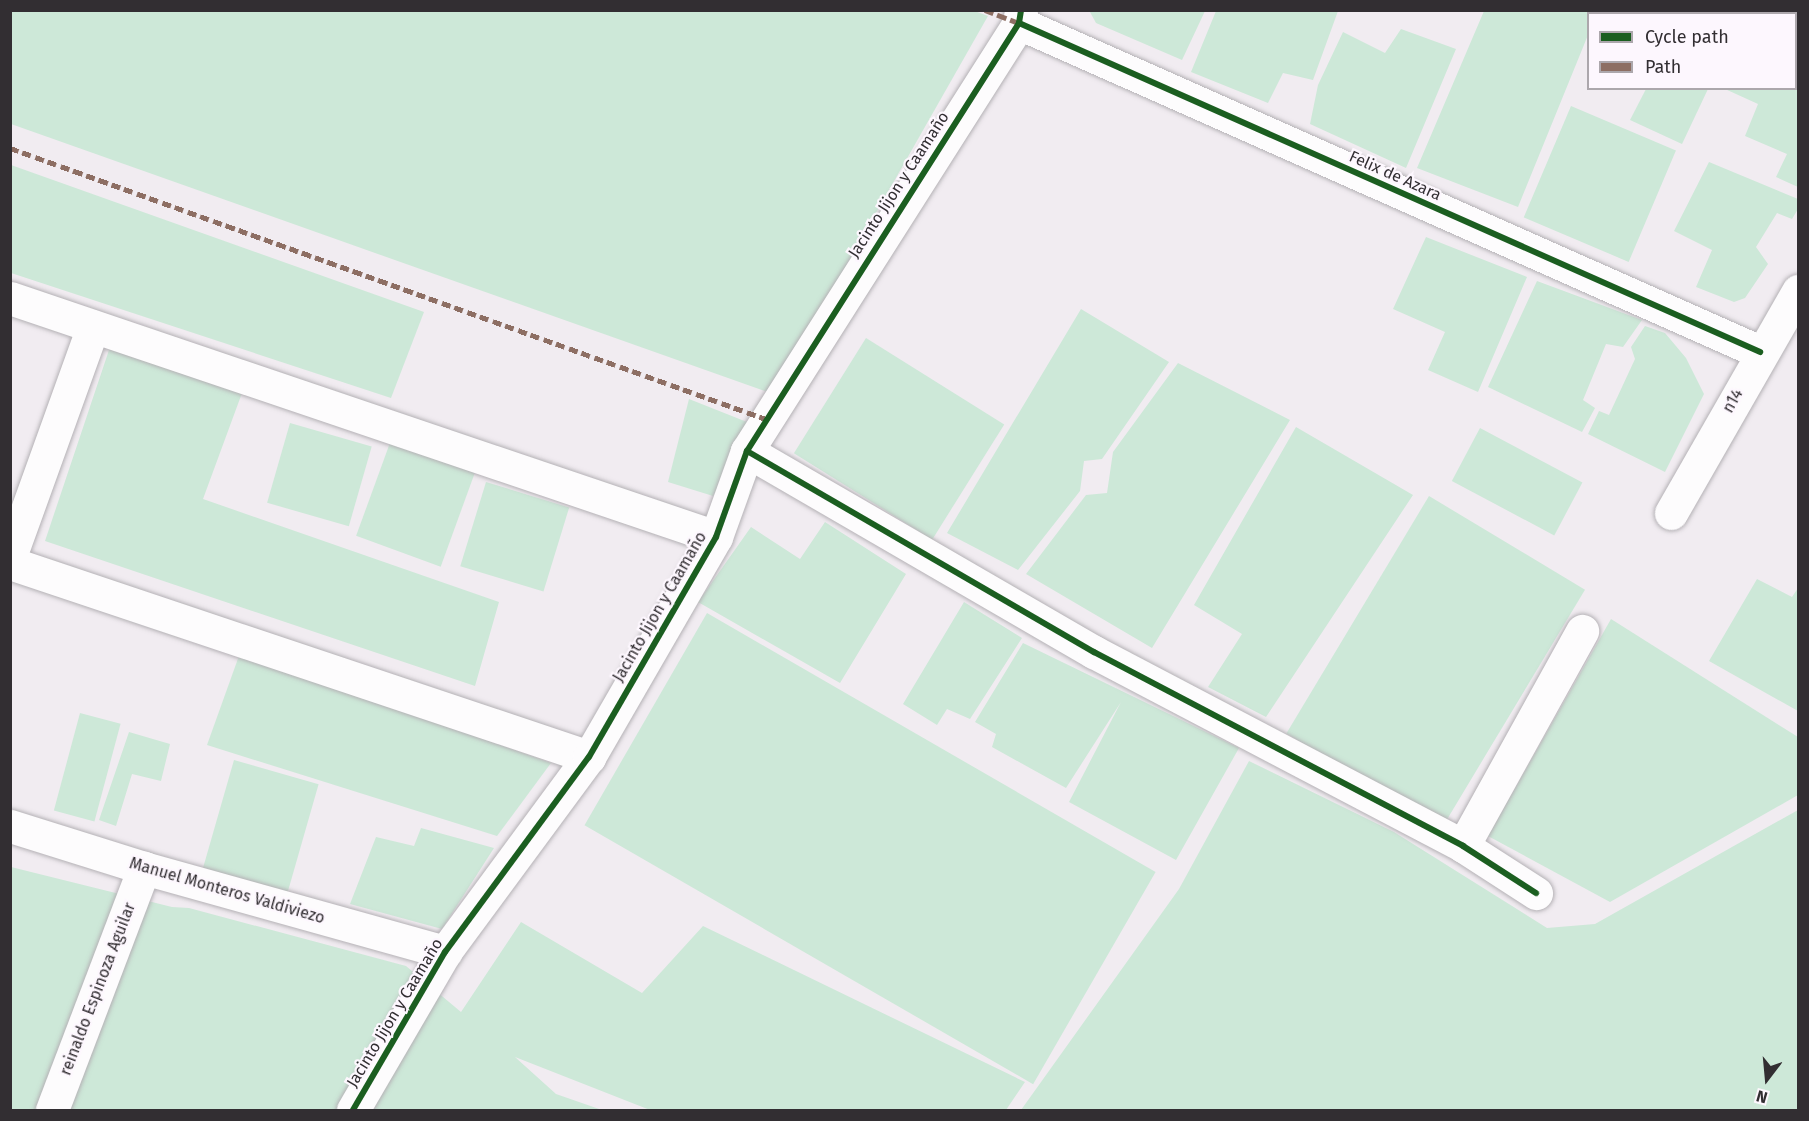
<!DOCTYPE html>
<html>
<head>
<meta charset="utf-8">
<style>
  body { margin:0 }
  #map { position:relative; width:1809px; height:1121px; overflow:hidden; background:#f1ecf1; font-family:"Fira Sans",sans-serif }
  div>[style] { position:absolute }
  [style*='--x'] { left:calc(var(--x)*1px); top:calc(var(--y)*1px); width:calc(var(--w)*1px); rotate:calc(var(--a)*1deg) }
  .green>* { inset:0; background:#cde8d8; transform-origin:0 0 }
  .roads { filter:drop-shadow(0 0 2px #b4b1b5) drop-shadow(0 0 2px #b4b1b5) }
  .minor>* { height:33px; margin:-16.5px; padding:0 16.5px; transform-origin:16.5px; border-radius:16.5px; background:#fdfcfd }
  .quiet>* { height:4.5px; margin-top:-2.25px; transform-origin:0; background:repeating-linear-gradient(90deg,#8d6e63 0 9px,transparent 0 13.5px) }
  .cycleway>* { height:6px; margin:-3px; padding:0 3px; transform-origin:3px; border-radius:3px; background:#1b5e20 }
  span { translate:-50% -50%; white-space:nowrap; text-align:center; line-height:1.15; -webkit-text-stroke:4.5px #fdf7fe; paint-order:stroke }
  .street-label { font-size:16px; color:#322e32 }
  .frame { position:absolute; inset:0; border:12px solid #322e32; pointer-events:none }
  .legend { position:absolute; left:1587px; top:12px; width:210px; height:78px; box-sizing:border-box; background:#fdf7fe; border:2px solid #aca7ac; margin:0; padding:8px 10px; list-style:none; font-size:18px; color:#322e32 }
  .legend li { display:flex; align-items:center; gap:12px; height:30px }
  .legend b { width:30px; border:2px solid #aca7ac }
  .north { position:absolute; left:1737px; top:1049px; width:60px; height:60px; -webkit-text-stroke:4px #fdf7fe; paint-order:stroke; rotate:196deg; font-size:16px; font-weight:700; line-height:24px; text-align:center; color:#322e32 }
  .north::after { content:''; display:block; margin:auto; width:21px; height:27px; background:#322e32; clip-path:polygon(50% 0,100% 100%,50% 72%,0 100%) }
</style>
</head>
<body>
<div id="map">
  <div class="green">
    <i style="clip-path:polygon(972px 10px,988px 16px,773px 394px,11px 124px,11px 11px)"></i>
    <i style="clip-path:polygon(1205px 11px,1182px 60px,1096px 23px,1090px 12px)"></i>
    <i style="clip-path:polygon(1216px 11px,1216px 10px,1338px 11px,1313px 80px,1283px 73px,1268px 103px,1191px 72px)"></i>
    <i style="clip-path:polygon(1484px 11px,1599px 11px,1588px 14px,1588px 35px,1518px 207px,1417px 168px)"></i>
    <i style="clip-path:polygon(1401px 29px,1456px 49px,1406px 168px,1310px 124px,1318px 85px,1343px 32px,1385px 53px)"></i>
    <i style="clip-path:polygon(1796px 47px,1798px 48px,1798px 187px,1776px 177px,1787px 154px,1745px 136px,1758px 104px,1725px 89px,1796px 88px)"></i>
    <i style="clip-path:polygon(1646px 89px,1708px 89px,1682px 144px,1630px 120px)"></i>
    <i style="left:1571px;top:106px;width:114px;height:121px;rotate:23deg"></i>
    <i style="clip-path:polygon(1709px 162px,1798px 199px,1798px 209px,1792px 219px,1777px 213px,1756px 247px,1768px 264px,1745px 298px,1734px 302px,1696px 287px,1712px 250px,1674px 231px)"></i>
    <i style="clip-path:polygon(11px 165px,424px 312px,391px 398px,11px 273px)"></i>
    <i style="clip-path:polygon(1426px 237px,1527px 277px,1478px 392px,1428px 370px,1445px 332px,1393px 309px)"></i>
    <i style="clip-path:polygon(1537px 281px,1642px 320px,1623px 347px,1606px 344px,1583px 400px,1595px 408px,1582px 432px,1488px 387px)"></i>
    <i style="clip-path:polygon(1081px 309px,1169px 362px,1102px 459px,1084px 461px,1080px 491px,1018px 570px,947px 533px)"></i>
    <i style="clip-path:polygon(1645px 326px,1665px 333px,1686px 358px,1704px 394px,1665px 472px,1588px 434px,1599px 411px,1609px 415px,1635px 359px,1631px 347px)"></i>
    <i style="left:866px;top:338px;width:163px;height:136px;rotate:32deg"></i>
    <i style="clip-path:polygon(110px 347px,242px 393px,203px 499px,499px 602px,475px 686px,45px 541px)"></i>
    <i style="clip-path:polygon(1178px 363px,1290px 420px,1152px 648px,1026px 574px,1086px 495px,1107px 493px,1113px 452px)"></i>
    <i style="clip-path:polygon(689px 399px,752px 424px,713px 496px,668px 482px)"></i>
    <i style="left:290px;top:423px;width:85px;height:83px;rotate:16deg"></i>
    <i style="clip-path:polygon(1296px 427px,1413px 495px,1266px 717px,1208px 687px,1242px 634px,1194px 605px)"></i>
    <i style="left:1480px;top:428px;width:116px;height:60px;rotate:28deg"></i>
    <i style="left:391px;top:440px;width:90px;height:102px;rotate:20deg"></i>
    <i style="left:486px;top:482px;width:87px;height:88px;rotate:17deg"></i>
    <i style="left:1429px;top:496px;width:182px;height:277px;rotate:31deg"></i>
    <i style="clip-path:polygon(825px 522px,906px 574px,840px 683px,698px 602px,751px 527px,800px 559px)"></i>
    <i style="clip-path:polygon(1757px 579px,1792px 597px,1798px 588px,1798px 711px,1709px 661px)"></i>
    <i style="clip-path:polygon(964px 602px,1022px 638px,970px 719px,947px 709px,937px 725px,903px 704px)"></i>
    <i style="left:707px;top:613px;width:518px;height:245px;rotate:30deg"></i>
    <i style="clip-path:polygon(1611px 619px,1798px 737px,1798px 795px,1610px 902px,1488px 836px)"></i>
    <i style="clip-path:polygon(1023px 643px,1239px 748px,1176px 860px,1069px 802px,1121px 702px,1066px 788px,992px 747px,996px 734px,975px 722px)"></i>
    <i style="clip-path:polygon(240px 653px,551px 763px,497px 836px,207px 745px)"></i>
    <i style="left:80px;top:713px;width:42px;height:101px;rotate:15deg"></i>
    <i style="clip-path:polygon(129px 732px,170px 744px,161px 781px,132px 774px,116px 826px,99px 820px)"></i>
    <i style="left:234px;top:760px;width:88px;height:113px;rotate:16deg"></i>
    <i style="clip-path:polygon(1249px 761px,1394px 832px,1547px 928px,1595px 924px,1798px 810px,1798px 1110px,1021px 1110px,1179px 889px)"></i>
    <i style="clip-path:polygon(421px 828px,494px 848px,442px 929px,350px 904px,376px 837px,414px 846px)"></i>
    <i style="clip-path:polygon(11px 867px,172px 907px,189px 908px,406px 966px,461px 1012px,521px 922px,642px 993px,703px 926px,1025px 1082px,1006px 1110px,650px 1110px,515px 1057px,556px 1094px,602px 1110px,11px 1110px)"></i>
  </div>
  <div class="roads">
    <div class="minor">
      <i style="--x:1789;--y:10;--w:10;--a:24"></i>
      <i style="--x:1019;--y:23;--w:811;--a:23.94"></i>
      <i style="--x:10;--y:298;--w:745;--a:18.7"></i>
      <i style="--x:747;--y:451;--w:401;--a:30.1"></i>
      <i style="--x:1094;--y:652;--w:417;--a:27.7"></i>
      <i style="--x:1463;--y:846;--w:87;--a:32.8"></i>
      <i style="--x:1671;--y:513;--w:256;--a:-60.2"></i>
      <i style="--x:10;--y:557;--w:245;--a:-70.2"></i>
      <i style="--x:10;--y:563;--w:611;--a:18.52"></i>
      <i style="--x:10;--y:826;--w:140;--a:17.4"></i>
      <i style="--x:144;--y:868;--w:313;--a:15.6"></i>
      <i style="--x:1463;--y:846;--w:246;--a:-61"></i>
      <i style="--x:52;--y:1110;--w:259;--a:-69.2"></i>
      <i style="--x:353;--y:1110;--w:183;--a:-59.8"></i>
      <i style="--x:445;--y:952;--w:242;--a:-53.6"></i>
      <i style="--x:589;--y:757;--w:254;--a:-60"></i>
      <i style="--x:716;--y:537;--w:91;--a:-70.2"></i>
      <i style="--x:747;--y:451;--w:507;--a:-57.56"></i>
      <i style="--x:1019;--y:23;--w:13;--a:-81"></i>
    </div>
  </div>
  <div class="quiet">
    <i style="--x:985;--y:10;--w:36;--a:21"></i>
    <i style="--x:10;--y:148;--w:803;--a:19.72"></i>
  </div>
  <div class="cycleway">
    <i style="--x:1019;--y:23;--w:811;--a:23.94"></i>
    <i style="--x:747;--y:451;--w:401;--a:30.1"></i>
    <i style="--x:1094;--y:652;--w:417;--a:27.7"></i>
    <i style="--x:1463;--y:846;--w:87;--a:32.8"></i>
    <i style="--x:353;--y:1110;--w:183;--a:-59.8"></i>
    <i style="--x:445;--y:952;--w:242;--a:-53.6"></i>
    <i style="--x:589;--y:757;--w:254;--a:-60"></i>
    <i style="--x:716;--y:537;--w:91;--a:-70.2"></i>
    <i style="--x:747;--y:451;--w:507;--a:-57.56"></i>
    <i style="--x:1019;--y:23;--w:13;--a:-81"></i>
  </div>
  <div class="street-label">
    <span style="left:1395px;top:176px;rotate:24deg">Felix de Azara</span>
    <span style="left:899px;top:185px;rotate:-57deg">Jacinto Jijon y Caamaño</span>
    <span style="left:1733px;top:401px;rotate:-61deg">n14</span>
    <span style="left:660px;top:607px;rotate:-60deg">Jacinto Jijon y Caamaño</span>
    <span style="left:227px;top:891px;rotate:16deg">Manuel Monteros Valdiviezo</span>
    <span style="left:98px;top:989px;rotate:-69deg">reinaldo Espinoza Aguilar</span>
    <span style="left:395px;top:1013px;rotate:-59deg">Jacinto Jijon y Caamaño</span>
  </div>
  <div class="frame"></div>
  <ul class="legend">
  <li><b style="height:8px;background:#1b5e20"></b>Cycle path</li>
  <li><b style="height:8px;background:#8d6e63"></b>Path</li>
  </ul>
  <div class="north">N</div>
</div>
</body>
</html>
